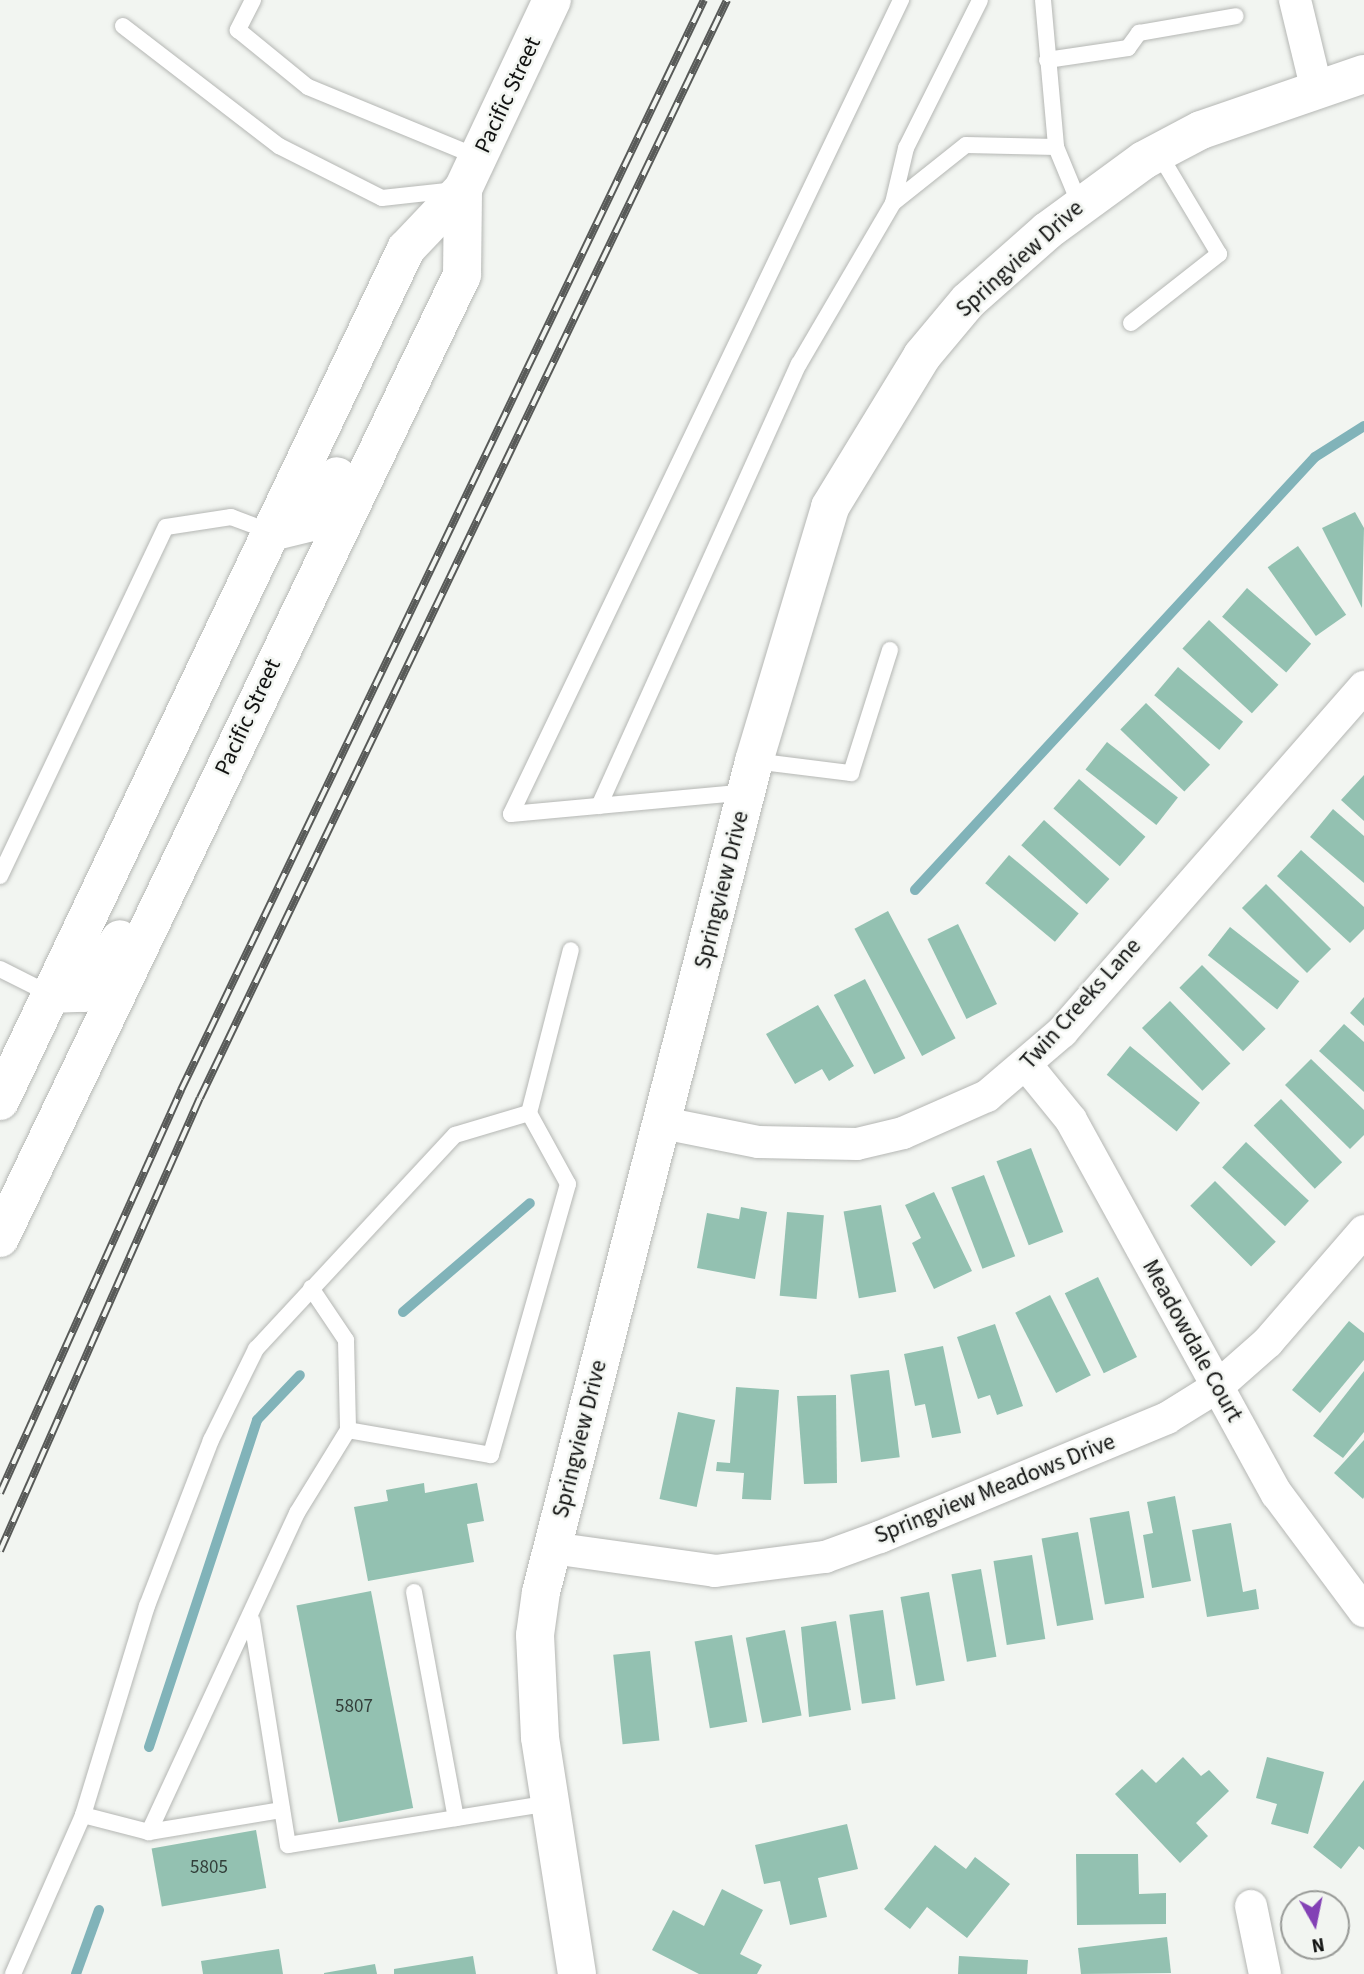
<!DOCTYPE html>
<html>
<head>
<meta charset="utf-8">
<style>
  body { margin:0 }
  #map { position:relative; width:1364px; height:1974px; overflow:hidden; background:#f2f5f1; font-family:"Source Sans 3",sans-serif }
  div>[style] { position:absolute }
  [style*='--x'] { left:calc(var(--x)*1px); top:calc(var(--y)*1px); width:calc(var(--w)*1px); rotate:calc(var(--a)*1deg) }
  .stream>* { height:10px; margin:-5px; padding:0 5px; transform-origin:5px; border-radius:5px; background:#81b3b9 }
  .building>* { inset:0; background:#93c1b1; transform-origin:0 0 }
  .roads { filter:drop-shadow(0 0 2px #b5b7b4) drop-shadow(0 0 2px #b5b7b4) }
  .lane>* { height:16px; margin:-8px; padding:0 8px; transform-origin:8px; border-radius:8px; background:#fff }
  .street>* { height:32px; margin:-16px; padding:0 16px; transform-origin:16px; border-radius:16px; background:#fff }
  .secondary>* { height:38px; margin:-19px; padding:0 19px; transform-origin:19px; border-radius:19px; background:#fff }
  .rail>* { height:8px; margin-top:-4px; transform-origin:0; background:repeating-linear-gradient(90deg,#f2f5f1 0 16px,#585a58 0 32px); box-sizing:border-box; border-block:2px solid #585a58 }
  span { translate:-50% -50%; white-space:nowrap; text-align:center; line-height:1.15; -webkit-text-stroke:5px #f2f5f1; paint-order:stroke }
  .number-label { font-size:19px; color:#323e39 }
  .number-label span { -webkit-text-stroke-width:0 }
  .street-label { font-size:23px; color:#111211 }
  .north { position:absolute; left:1280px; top:1890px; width:70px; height:70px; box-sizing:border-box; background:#f2f5f1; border:2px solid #989a97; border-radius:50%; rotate:171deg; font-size:19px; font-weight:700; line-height:28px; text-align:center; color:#111211 }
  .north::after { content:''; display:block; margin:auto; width:24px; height:32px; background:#8341b5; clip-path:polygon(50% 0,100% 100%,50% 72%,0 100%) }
</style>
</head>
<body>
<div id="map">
  <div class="stream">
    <i style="--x:915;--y:890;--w:589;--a:-47.27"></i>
    <i style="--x:1315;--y:457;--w:58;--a:-32.3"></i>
    <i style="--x:403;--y:1312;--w:167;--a:-40.6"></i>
    <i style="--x:149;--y:1747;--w:344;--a:-71.7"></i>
    <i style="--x:257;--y:1420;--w:62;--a:-46.3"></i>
    <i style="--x:76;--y:1974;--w:68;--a:-70.2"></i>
  </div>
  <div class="building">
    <i style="clip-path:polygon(1355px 512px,1364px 528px,1362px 608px,1322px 528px)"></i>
    <i style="left:1298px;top:546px;width:84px;height:37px;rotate:55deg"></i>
    <i style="left:1247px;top:588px;width:85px;height:38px;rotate:41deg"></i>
    <i style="left:1209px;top:620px;width:95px;height:39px;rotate:43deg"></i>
    <i style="left:1178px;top:667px;width:85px;height:37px;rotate:40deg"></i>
    <i style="left:1146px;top:703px;width:89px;height:37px;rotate:44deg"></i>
    <i style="left:1107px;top:742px;width:90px;height:35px;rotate:38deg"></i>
    <i style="clip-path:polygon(1364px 775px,1364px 821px,1341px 800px)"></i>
    <i style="left:1079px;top:779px;width:88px;height:39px;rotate:41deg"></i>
    <i style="clip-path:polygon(1333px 809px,1364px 836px,1364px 883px,1310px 837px)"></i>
    <i style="left:1044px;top:820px;width:88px;height:34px;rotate:42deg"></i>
    <i style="clip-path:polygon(1301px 850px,1364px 907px,1364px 929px,1350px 943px,1277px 876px)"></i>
    <i style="left:1009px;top:855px;width:91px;height:37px;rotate:40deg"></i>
    <i style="left:1266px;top:884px;width:92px;height:34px;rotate:45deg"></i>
    <i style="left:888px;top:911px;width:144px;height:38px;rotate:62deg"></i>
    <i style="left:958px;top:924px;width:89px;height:34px;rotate:64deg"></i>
    <i style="left:1230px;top:927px;width:88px;height:36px;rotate:38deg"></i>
    <i style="left:1202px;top:965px;width:90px;height:32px;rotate:45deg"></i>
    <i style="left:865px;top:979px;width:89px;height:35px;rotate:63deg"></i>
    <i style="clip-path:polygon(1364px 997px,1364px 1026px,1350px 1013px)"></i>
    <i style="left:1170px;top:1001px;width:87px;height:39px;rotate:46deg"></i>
    <i style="clip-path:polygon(818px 1005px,854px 1066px,829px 1081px,822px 1069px,795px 1084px,766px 1034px)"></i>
    <i style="clip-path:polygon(1344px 1024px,1364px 1042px,1364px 1092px,1319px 1051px)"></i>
    <i style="left:1130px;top:1046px;width:90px;height:37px;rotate:39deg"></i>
    <i style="clip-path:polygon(1311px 1059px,1364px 1110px,1364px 1135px,1350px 1149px,1285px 1085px)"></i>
    <i style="left:1281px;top:1099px;width:88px;height:38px;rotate:46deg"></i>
    <i style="left:1246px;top:1142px;width:86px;height:35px;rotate:43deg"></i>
    <i style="left:1031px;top:1148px;width:90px;height:37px;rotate:69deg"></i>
    <i style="left:984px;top:1175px;width:87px;height:35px;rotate:69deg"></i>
    <i style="left:1215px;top:1181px;width:86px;height:35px;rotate:45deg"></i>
    <i style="clip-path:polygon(934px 1192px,972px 1271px,934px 1289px,912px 1243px,921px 1238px,905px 1205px)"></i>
    <i style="left:881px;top:1205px;width:88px;height:38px;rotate:80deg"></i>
    <i style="clip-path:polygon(741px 1207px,767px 1212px,755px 1279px,697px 1268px,707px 1213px,739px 1219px)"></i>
    <i style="left:787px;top:1212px;width:37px;height:84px;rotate:5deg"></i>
    <i style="left:1098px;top:1277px;width:89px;height:37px;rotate:64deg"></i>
    <i style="left:1050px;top:1295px;width:90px;height:39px;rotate:63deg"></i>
    <i style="clip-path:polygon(1349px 1321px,1364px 1333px,1364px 1360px,1320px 1413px,1292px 1390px)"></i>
    <i style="clip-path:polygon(995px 1324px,1023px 1406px,997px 1415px,990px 1395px,978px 1399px,957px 1337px)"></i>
    <i style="clip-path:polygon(943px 1346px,961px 1433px,932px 1438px,925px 1404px,915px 1406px,904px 1354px)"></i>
    <i style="left:889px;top:1370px;width:88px;height:39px;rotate:83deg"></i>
    <i style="clip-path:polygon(1364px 1371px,1364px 1432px,1343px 1458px,1313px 1436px)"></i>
    <i style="clip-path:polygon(736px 1387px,779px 1390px,771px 1500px,742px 1499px,744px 1473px,716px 1471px,717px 1462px,730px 1463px)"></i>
    <i style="clip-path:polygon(836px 1395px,837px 1483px,804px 1484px,797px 1396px)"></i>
    <i style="left:678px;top:1412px;width:38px;height:89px;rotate:12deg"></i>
    <i style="clip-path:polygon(1364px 1440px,1364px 1497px,1363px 1499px,1334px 1473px)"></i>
    <i style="clip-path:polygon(424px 1483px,425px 1493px,477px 1483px,484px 1521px,467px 1524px,474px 1562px,368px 1581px,354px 1507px,388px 1501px,386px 1490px)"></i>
    <i style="clip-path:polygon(1175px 1496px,1191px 1581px,1152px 1588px,1143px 1535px,1153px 1533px,1147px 1502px)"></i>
    <i style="left:1129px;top:1511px;width:88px;height:40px;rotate:80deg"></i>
    <i style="clip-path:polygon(1231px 1523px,1243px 1592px,1256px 1589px,1259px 1609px,1207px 1617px,1192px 1530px)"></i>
    <i style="left:1078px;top:1532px;width:89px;height:37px;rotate:80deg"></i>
    <i style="left:1032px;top:1555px;width:85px;height:39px;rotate:81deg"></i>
    <i style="left:981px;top:1569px;width:89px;height:30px;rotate:80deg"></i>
    <i style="left:371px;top:1591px;width:221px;height:76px;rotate:79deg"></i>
    <i style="left:929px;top:1592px;width:90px;height:29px;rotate:80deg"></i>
    <i style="left:883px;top:1610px;width:90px;height:34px;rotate:82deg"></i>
    <i style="clip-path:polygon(836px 1621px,851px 1710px,809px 1717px,801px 1627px)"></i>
    <i style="left:785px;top:1630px;width:87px;height:40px;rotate:79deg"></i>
    <i style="left:732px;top:1635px;width:88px;height:38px;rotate:80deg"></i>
    <i style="left:650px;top:1651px;width:90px;height:37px;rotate:84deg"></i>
    <i style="clip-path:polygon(1183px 1757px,1201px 1776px,1209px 1770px,1229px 1791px,1196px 1823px,1208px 1836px,1180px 1863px,1115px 1794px,1142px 1769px,1156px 1783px)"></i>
    <i style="clip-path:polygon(1267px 1757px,1324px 1772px,1308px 1834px,1271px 1824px,1277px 1804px,1256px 1798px)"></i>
    <i style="clip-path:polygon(1364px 1780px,1364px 1850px,1359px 1846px,1341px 1869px,1313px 1847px)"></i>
    <i style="clip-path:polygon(847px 1824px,858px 1869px,818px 1878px,827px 1917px,790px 1925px,780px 1881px,764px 1884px,755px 1845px)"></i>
    <i style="left:256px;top:1830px;width:59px;height:106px;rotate:80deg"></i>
    <i style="clip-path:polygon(935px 1845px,966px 1869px,975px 1857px,1010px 1884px,967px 1938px,927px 1907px,910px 1929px,884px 1909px)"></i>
    <i style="clip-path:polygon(1076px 1854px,1138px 1854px,1139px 1894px,1166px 1893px,1166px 1924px,1077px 1925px)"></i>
    <i style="clip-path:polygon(722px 1889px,763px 1910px,740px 1954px,762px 1965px,757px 1974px,699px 1974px,652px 1950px,673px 1910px,704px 1926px)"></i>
    <i style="clip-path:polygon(1167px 1937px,1171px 1973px,1081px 1974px,1078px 1948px)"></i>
    <i style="clip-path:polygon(279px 1949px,283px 1974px,203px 1974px,201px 1961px)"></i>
    <i style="clip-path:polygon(473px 1956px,476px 1974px,394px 1974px,394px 1969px)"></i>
    <i style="clip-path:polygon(959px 1956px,1028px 1960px,1027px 1974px,958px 1974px)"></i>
    <i style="clip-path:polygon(375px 1964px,377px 1974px,324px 1974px,324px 1973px)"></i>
  </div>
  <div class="roads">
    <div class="lane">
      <i style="--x:253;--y:0;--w:34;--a:117"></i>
      <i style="--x:238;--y:30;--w:90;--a:39.2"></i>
      <i style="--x:308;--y:87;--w:184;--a:22.4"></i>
      <i style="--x:1043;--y:0;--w:148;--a:84.9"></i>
      <i style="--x:1056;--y:147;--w:63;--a:67.5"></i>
      <i style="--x:123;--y:26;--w:197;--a:37.6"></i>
      <i style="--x:279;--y:146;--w:115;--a:26.8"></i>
      <i style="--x:382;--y:198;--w:72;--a:-6.3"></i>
      <i style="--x:1047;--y:60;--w:82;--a:-8.4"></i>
      <i style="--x:1128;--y:48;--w:19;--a:-54"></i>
      <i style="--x:1139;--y:33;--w:98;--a:-9.9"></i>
      <i style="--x:893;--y:203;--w:57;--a:-76.7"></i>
      <i style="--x:906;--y:148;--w:165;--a:-63.4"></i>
      <i style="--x:1131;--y:323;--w:112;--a:-38.1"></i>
      <i style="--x:1219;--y:254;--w:119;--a:-120.9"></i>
      <i style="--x:754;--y:761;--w:98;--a:7.1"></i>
      <i style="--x:851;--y:773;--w:129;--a:-72.4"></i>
      <i style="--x:599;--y:806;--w:485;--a:-65.7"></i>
      <i style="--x:799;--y:364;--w:186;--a:-59.7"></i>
      <i style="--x:893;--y:203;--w:93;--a:-38.5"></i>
      <i style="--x:966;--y:145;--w:90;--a:1.3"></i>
      <i style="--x:511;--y:814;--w:903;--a:-64.4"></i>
      <i style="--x:511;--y:814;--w:236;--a:-5.3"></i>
      <i style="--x:0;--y:876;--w:386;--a:-64.6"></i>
      <i style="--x:166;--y:527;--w:66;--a:-8.7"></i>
      <i style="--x:231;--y:517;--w:43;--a:20.6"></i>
      <i style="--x:0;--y:969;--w:56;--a:26.6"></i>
      <i style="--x:529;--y:1113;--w:168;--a:-75.6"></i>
      <i style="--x:311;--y:1288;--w:63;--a:56.1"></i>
      <i style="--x:346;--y:1340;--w:90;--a:88.7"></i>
      <i style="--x:414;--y:1592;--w:230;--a:79.5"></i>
      <i style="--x:252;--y:1621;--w:227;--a:80.9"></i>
      <i style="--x:288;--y:1845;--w:265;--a:-9.1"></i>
      <i style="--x:83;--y:1815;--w:68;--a:14.4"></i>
      <i style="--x:149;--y:1832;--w:135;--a:-9.4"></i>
      <i style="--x:13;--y:1974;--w:174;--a:-66.2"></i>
      <i style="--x:83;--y:1815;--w:219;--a:-73"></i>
      <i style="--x:147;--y:1606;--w:178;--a:-68.9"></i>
      <i style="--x:211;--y:1440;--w:102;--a:-63.7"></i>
      <i style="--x:256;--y:1349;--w:292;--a:-47.1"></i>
      <i style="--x:455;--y:1135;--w:77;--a:-16.6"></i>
      <i style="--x:529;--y:1113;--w:81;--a:61.2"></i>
      <i style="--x:568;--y:1184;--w:282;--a:105.9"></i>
      <i style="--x:491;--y:1455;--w:145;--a:-170.1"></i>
      <i style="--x:348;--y:1430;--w:97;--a:121.6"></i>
      <i style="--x:297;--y:1513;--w:352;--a:114.9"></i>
    </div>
    <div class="street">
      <i style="--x:1295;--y:0;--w:89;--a:76.4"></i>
      <i style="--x:1028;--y:1067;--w:68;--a:50.9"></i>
      <i style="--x:1071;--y:1120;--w:427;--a:61.2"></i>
      <i style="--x:1277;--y:1494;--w:146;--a:53.4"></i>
      <i style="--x:663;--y:1123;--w:97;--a:11.3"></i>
      <i style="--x:758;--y:1142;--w:99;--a:1.2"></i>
      <i style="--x:857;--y:1144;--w:47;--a:-13.4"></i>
      <i style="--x:903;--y:1133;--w:92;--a:-23.8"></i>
      <i style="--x:987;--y:1096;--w:99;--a:-40.5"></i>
      <i style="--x:1062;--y:1032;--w:459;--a:-48.8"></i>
      <i style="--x:552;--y:1548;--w:165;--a:8"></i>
      <i style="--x:715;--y:1571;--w:111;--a:-7.3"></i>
      <i style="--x:825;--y:1557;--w:59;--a:-20"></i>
      <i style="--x:880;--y:1537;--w:311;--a:-22.5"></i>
      <i style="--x:1167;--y:1418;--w:59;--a:-31.8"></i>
      <i style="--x:1217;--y:1387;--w:68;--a:-41.4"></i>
      <i style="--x:1268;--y:1342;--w:147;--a:-49.1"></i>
      <i style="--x:1251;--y:1906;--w:69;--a:78.4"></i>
    </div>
    <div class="secondary">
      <i style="--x:271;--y:532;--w:42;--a:-13.7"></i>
      <i style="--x:312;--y:522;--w:52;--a:-61.5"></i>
      <i style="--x:50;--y:994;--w:33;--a:-2"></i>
      <i style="--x:83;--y:993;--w:65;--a:-55.6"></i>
      <i style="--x:0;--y:1101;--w:944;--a:-64.52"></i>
      <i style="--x:406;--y:249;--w:83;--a:-46.5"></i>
      <i style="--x:463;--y:189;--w:209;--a:-64.8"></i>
      <i style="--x:0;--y:1238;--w:1068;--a:-64.37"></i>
      <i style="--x:462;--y:275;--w:86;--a:-89.3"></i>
      <i style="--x:577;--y:1974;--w:240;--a:-98.9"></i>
      <i style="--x:540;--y:1737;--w:102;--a:-92.8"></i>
      <i style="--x:535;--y:1635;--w:43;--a:-82.1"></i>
      <i style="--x:541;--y:1592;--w:858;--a:-75.62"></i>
      <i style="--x:754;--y:761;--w:265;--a:-73.3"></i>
      <i style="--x:830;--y:507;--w:177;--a:-58.6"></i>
      <i style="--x:922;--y:356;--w:72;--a:-50.1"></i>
      <i style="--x:968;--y:301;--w:106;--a:-41.5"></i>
      <i style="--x:1047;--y:231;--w:120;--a:-36.2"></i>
      <i style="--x:1144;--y:160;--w:64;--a:-27.8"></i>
      <i style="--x:1201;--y:130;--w:172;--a:-19"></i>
    </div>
  </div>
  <div class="rail">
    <i style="--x:0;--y:1493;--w:442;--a:-65.8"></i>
    <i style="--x:181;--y:1090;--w:1209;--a:-64.37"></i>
    <i style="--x:0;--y:1551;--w:495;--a:-66.2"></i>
    <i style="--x:200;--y:1098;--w:1218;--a:-64.36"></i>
  </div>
  <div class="number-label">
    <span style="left:354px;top:1707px">5807</span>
    <span style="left:209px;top:1868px">5805</span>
  </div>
  <div class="street-label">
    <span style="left:508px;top:95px;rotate:-65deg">Pacific Street</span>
    <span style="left:1020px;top:259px;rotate:-42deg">Springview Drive</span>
    <span style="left:248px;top:717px;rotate:-65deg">Pacific Street</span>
    <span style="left:722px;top:890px;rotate:-76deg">Springview Drive</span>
    <span style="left:1081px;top:1004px;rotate:-48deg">Twin Creeks Lane</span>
    <span style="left:1192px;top:1341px;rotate:61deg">Meadowdale Court</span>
    <span style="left:580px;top:1439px;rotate:-76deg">Springview Drive</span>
    <span style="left:995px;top:1489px;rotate:-22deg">Springview Meadows Drive</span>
  </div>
  <div class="north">N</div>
</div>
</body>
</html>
